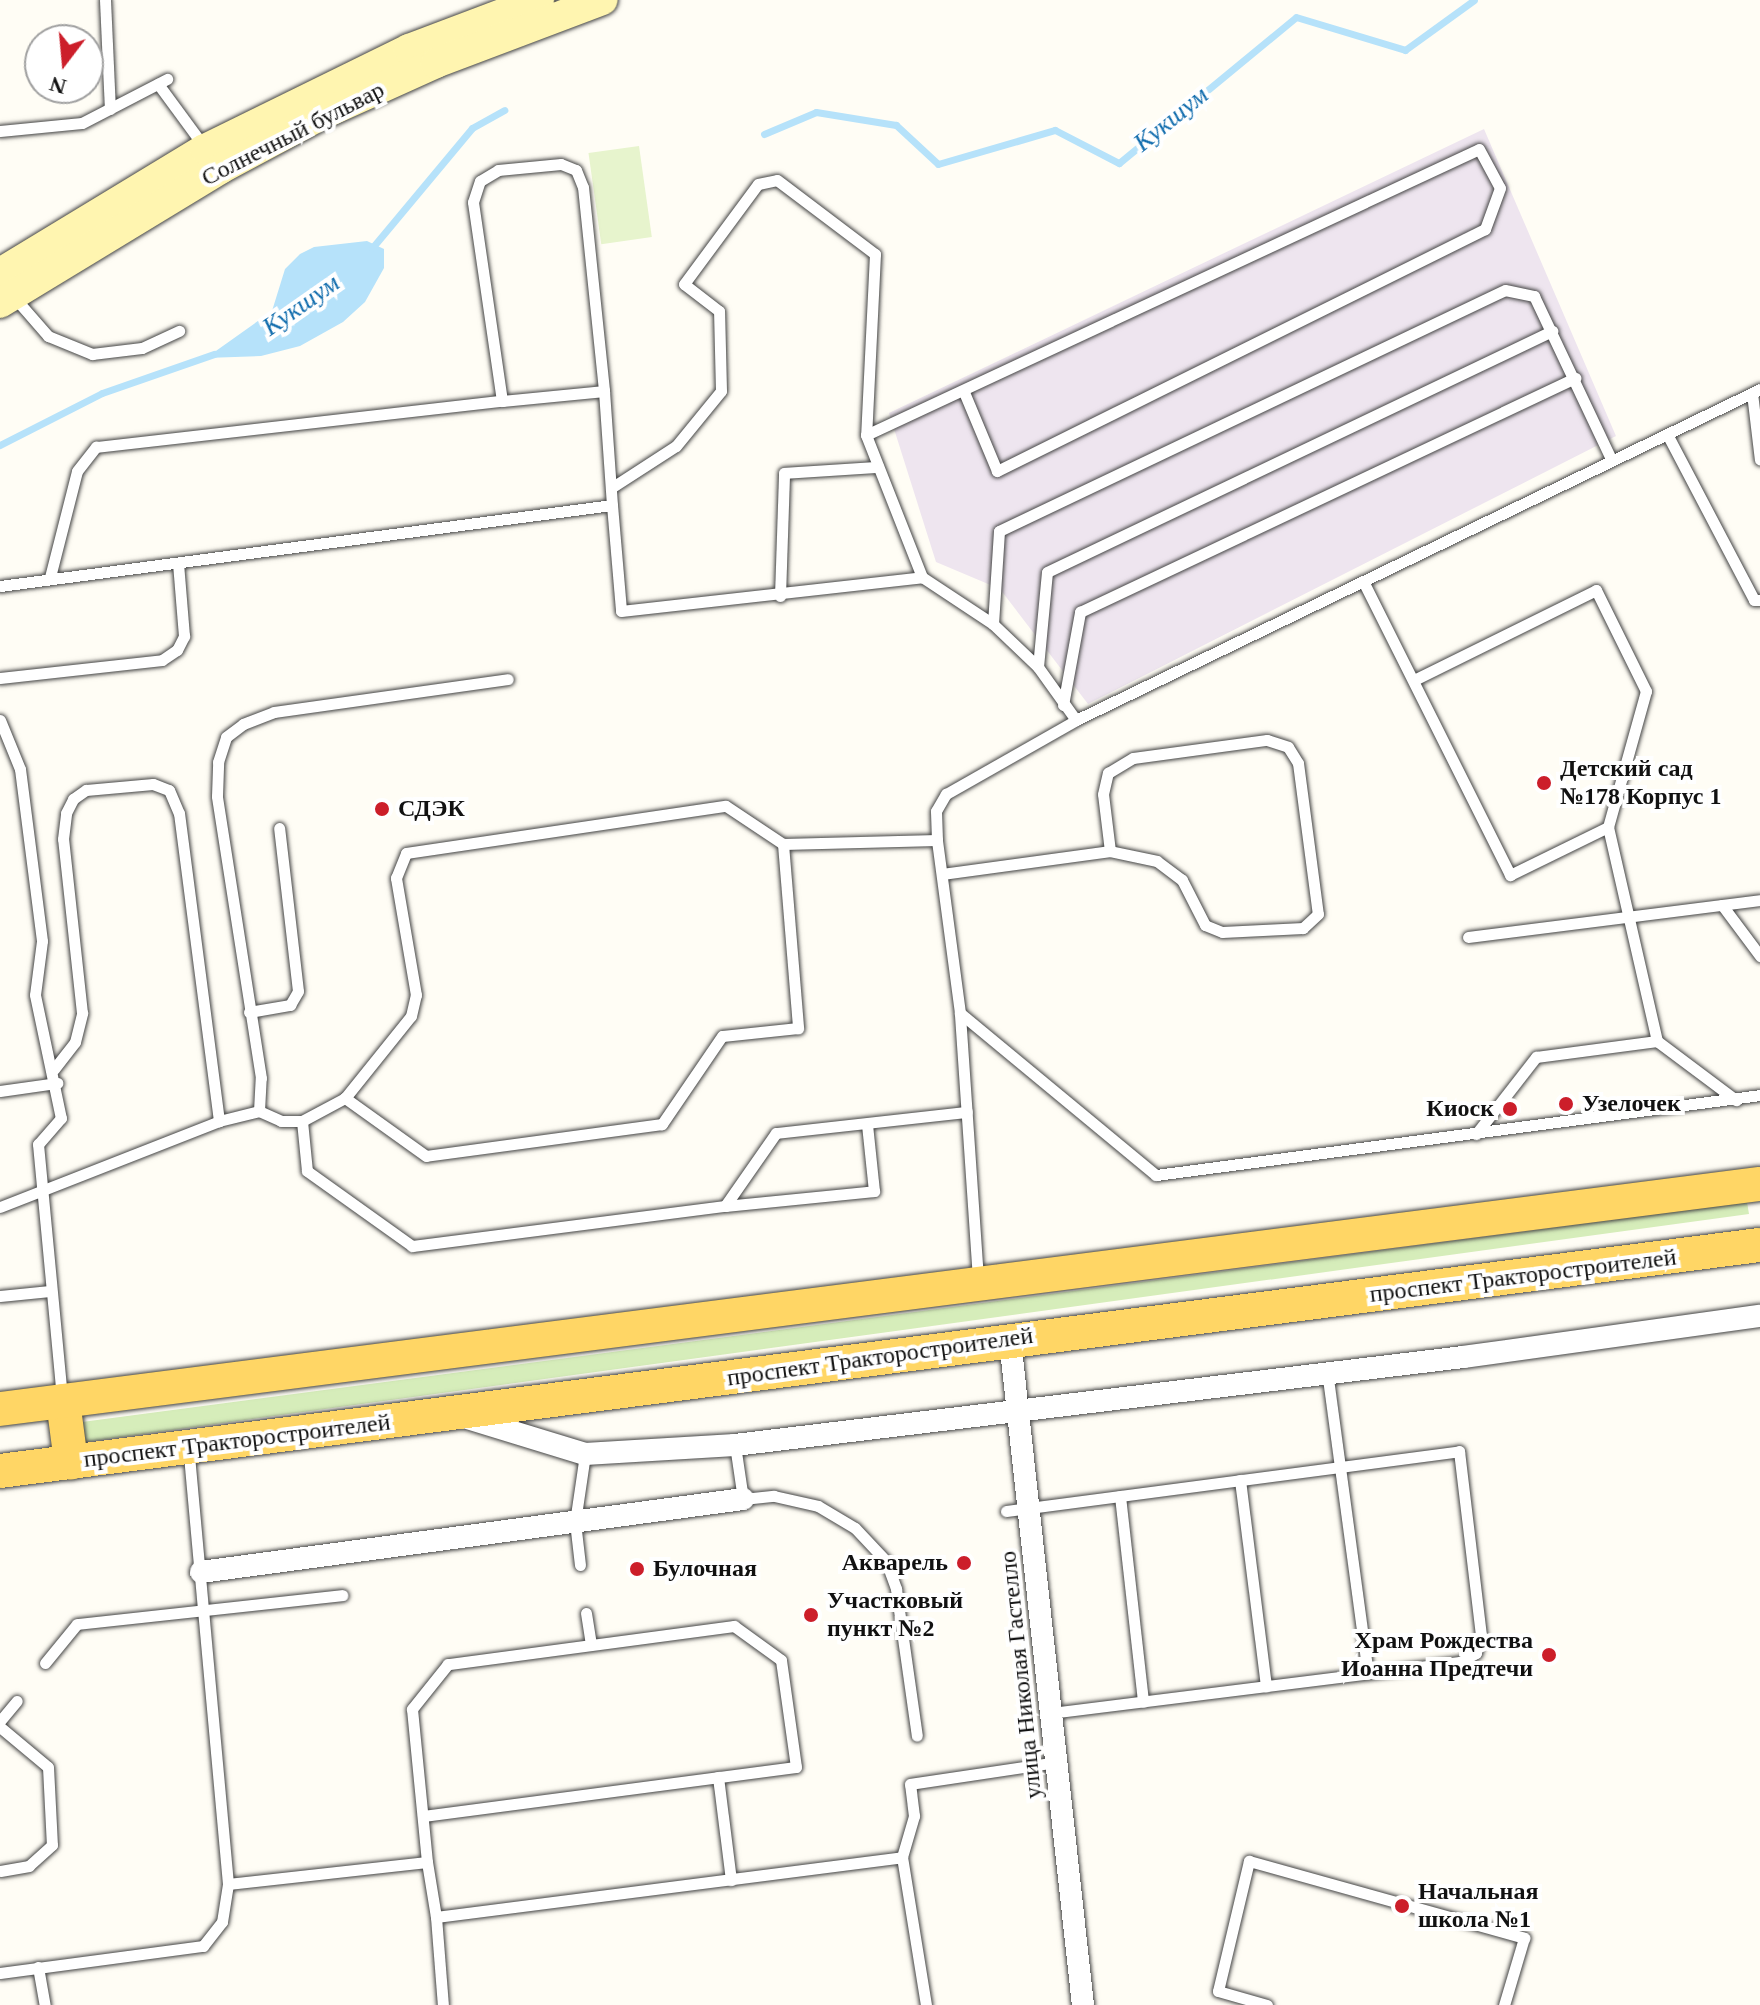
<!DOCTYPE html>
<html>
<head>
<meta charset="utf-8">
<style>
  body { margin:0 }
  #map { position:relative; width:1760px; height:2005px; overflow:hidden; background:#fffdf5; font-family:"Times New Roman",serif }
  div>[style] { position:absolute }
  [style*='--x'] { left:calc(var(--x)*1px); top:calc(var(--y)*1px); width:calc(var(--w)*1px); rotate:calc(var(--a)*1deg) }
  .industrial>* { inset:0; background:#eee5ef }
  .green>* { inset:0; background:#d6edba }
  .pitch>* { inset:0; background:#e7f4cd; transform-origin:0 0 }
  .water>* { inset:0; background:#b6e2fa }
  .stream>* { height:7px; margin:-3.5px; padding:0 3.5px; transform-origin:3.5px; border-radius:3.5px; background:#b6e2fa }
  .roads { filter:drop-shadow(0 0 2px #444) drop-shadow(0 0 2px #444) }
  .lane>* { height:11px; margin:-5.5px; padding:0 5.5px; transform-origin:5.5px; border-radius:5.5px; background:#fff }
  .street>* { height:22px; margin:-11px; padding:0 11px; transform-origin:11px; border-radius:11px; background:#fff }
  .secondary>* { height:30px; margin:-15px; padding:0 15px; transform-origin:15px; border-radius:15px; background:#fff5b0 }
  .primary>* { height:34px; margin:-17px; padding:0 17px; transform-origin:17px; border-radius:17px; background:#ffd665 }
  .dots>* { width:22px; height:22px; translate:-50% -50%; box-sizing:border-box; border:4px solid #fff; border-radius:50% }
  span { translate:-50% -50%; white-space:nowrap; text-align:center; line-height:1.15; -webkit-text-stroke:8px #fff; paint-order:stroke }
  .street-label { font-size:24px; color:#111 }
  .poi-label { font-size:24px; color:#111; font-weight:700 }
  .left { translate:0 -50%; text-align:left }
  .right { translate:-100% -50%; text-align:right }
  .water-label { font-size:26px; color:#106cad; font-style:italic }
  .north { position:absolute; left:24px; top:24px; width:80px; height:80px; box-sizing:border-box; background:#fff; border:2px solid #a0a0a0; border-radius:50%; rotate:196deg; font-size:22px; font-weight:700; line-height:32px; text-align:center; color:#111 }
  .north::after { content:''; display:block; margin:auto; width:28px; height:36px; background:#cc1e2a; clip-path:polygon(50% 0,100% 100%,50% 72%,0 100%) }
</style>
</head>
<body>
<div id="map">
  <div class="industrial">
    <i style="clip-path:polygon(1484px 129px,1616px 436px,1088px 704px,1000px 589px,936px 562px,889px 413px)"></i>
  </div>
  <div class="green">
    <i style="clip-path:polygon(1747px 1202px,1749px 1214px,85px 1442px,82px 1422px)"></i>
  </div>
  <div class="pitch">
    <i style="left:639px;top:146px;width:92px;height:51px;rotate:82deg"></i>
  </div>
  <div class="water">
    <i style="clip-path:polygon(367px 241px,384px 249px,384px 268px,365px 302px,343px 322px,300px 346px,261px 356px,206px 358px,272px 311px,285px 269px,300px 254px,314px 247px)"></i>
  </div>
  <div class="stream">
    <i style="--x:764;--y:134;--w:56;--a:-22.9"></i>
    <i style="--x:816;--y:112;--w:81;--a:9.2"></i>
    <i style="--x:896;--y:125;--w:57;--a:42.9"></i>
    <i style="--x:938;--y:164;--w:122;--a:-16.2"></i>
    <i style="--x:1055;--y:130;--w:72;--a:27.3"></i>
    <i style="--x:1119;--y:163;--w:229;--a:-39.5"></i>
    <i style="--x:1296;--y:17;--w:114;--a:16.8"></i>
    <i style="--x:1405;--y:50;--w:85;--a:-35.9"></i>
    <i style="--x:372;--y:248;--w:156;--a:-50.2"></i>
    <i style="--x:472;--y:128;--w:37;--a:-29"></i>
    <i style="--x:0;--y:445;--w:114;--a:-27"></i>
    <i style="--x:102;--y:393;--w:119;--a:-19.2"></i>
  </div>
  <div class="roads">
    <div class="lane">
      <i style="--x:105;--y:0;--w:109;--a:87.4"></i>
      <i style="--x:158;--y:84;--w:79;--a:53.7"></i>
      <i style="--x:0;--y:131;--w:82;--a:-5.6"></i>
      <i style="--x:82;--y:123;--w:96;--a:-27.4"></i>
      <i style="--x:14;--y:297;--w:52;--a:48.9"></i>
      <i style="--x:48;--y:336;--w:48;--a:22.2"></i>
      <i style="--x:92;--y:354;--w:50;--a:-6.8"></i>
      <i style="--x:142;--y:348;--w:41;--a:-24.7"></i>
      <i style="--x:604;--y:391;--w:102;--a:174.4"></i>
      <i style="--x:502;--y:401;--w:201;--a:-98.3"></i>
      <i style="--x:473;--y:202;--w:22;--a:-72"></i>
      <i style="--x:480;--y:181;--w:21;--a:-31"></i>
      <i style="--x:498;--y:170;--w:63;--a:-5.4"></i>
      <i style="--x:561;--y:164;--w:16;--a:22"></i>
      <i style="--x:576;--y:170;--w:18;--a:68"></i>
      <i style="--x:583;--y:187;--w:205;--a:84.1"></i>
      <i style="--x:604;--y:391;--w:114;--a:86"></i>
      <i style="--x:1752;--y:393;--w:67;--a:83.2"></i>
      <i style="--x:1667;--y:434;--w:187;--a:62.3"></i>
      <i style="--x:1754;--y:600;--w:6;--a:0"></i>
      <i style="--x:866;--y:435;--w:676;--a:-25.01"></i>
      <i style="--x:1479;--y:149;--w:44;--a:61.7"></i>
      <i style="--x:1500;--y:188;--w:44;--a:110.1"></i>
      <i style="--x:1485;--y:229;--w:545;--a:153.62"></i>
      <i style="--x:997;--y:471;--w:86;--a:-112.7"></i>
      <i style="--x:611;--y:488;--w:77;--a:-32.9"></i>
      <i style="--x:676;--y:446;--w:71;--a:-50.7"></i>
      <i style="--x:721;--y:391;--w:80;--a:-91.4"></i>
      <i style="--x:719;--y:311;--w:44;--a:-142.4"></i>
      <i style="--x:684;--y:284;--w:124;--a:-53.5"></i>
      <i style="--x:758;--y:184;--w:19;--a:-12"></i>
      <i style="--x:777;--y:180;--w:123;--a:37.1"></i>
      <i style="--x:875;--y:254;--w:181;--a:92.8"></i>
      <i style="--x:866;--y:435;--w:153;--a:68.5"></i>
      <i style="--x:50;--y:577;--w:109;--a:-75.7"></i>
      <i style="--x:77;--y:471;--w:31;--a:-52"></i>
      <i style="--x:96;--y:447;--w:409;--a:-6.5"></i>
      <i style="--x:1363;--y:581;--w:329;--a:63.4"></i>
      <i style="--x:1510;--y:875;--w:109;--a:-26.1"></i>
      <i style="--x:0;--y:586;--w:617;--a:-7.54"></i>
      <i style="--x:612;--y:505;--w:106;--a:85.1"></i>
      <i style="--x:621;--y:611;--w:303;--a:-6.4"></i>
      <i style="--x:922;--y:577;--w:85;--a:33.5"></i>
      <i style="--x:993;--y:624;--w:62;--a:43.7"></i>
      <i style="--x:1038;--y:667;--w:65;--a:54.4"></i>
      <i style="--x:780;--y:596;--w:123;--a:-88.1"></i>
      <i style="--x:784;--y:473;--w:94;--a:-3.7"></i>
      <i style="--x:993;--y:624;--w:93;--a:-86.3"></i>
      <i style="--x:999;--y:531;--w:560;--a:-25.47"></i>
      <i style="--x:1505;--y:290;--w:30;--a:12"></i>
      <i style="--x:1534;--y:296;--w:180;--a:64.7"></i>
      <i style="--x:1038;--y:667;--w:95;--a:-84.6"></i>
      <i style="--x:1047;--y:572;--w:560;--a:-25.51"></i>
      <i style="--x:0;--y:678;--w:163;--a:-6.3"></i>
      <i style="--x:162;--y:660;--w:18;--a:-34"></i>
      <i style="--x:177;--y:650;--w:16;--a:-63"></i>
      <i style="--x:184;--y:636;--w:73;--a:-94.7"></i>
      <i style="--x:1414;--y:680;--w:203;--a:-26.3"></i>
      <i style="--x:1596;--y:590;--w:113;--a:63.7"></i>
      <i style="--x:1646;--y:691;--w:141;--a:105.6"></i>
      <i style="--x:1608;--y:827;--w:220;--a:77.1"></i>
      <i style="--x:1063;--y:705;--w:95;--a:-79.6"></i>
      <i style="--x:1080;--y:612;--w:548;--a:-25.3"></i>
      <i style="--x:0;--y:720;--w:53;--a:67.8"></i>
      <i style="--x:20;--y:769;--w:173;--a:82.7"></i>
      <i style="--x:42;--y:941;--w:54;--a:97.4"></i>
      <i style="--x:35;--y:995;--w:126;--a:78.1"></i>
      <i style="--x:61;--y:1118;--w:35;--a:131"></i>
      <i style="--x:38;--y:1144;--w:254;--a:84.6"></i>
      <i style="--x:1267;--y:740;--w:22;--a:18"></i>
      <i style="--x:1288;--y:747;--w:19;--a:58"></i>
      <i style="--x:1298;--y:763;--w:152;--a:82.5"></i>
      <i style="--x:1318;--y:914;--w:21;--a:137"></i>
      <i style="--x:1303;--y:928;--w:81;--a:177.2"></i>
      <i style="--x:1222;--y:932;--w:18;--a:-158"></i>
      <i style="--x:1205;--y:925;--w:51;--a:-117.1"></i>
      <i style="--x:1182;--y:880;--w:31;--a:-143"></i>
      <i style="--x:1157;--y:861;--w:48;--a:-168"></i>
      <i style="--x:1110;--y:851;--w:57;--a:-97"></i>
      <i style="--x:1103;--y:794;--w:22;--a:-77"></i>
      <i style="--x:1108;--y:773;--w:29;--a:-31"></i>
      <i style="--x:1133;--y:758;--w:135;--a:-7.7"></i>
      <i style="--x:783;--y:844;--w:154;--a:-1.5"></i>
      <i style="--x:942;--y:874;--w:170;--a:-7.8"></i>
      <i style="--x:1722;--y:905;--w:64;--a:53.3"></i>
      <i style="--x:1468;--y:937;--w:294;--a:-7.2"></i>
      <i style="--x:249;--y:1012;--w:42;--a:-9.7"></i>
      <i style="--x:290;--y:1005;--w:16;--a:-60"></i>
      <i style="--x:298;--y:991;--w:164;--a:-96.6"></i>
      <i style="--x:960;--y:1013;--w:254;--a:39.6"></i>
      <i style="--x:1156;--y:1175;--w:609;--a:-7.54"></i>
      <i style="--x:54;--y:1069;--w:34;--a:-52"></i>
      <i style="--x:75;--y:1042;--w:30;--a:-76"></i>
      <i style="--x:82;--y:1013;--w:175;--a:-96.2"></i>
      <i style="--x:63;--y:839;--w:26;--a:-83"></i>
      <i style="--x:66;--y:813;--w:16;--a:-63"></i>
      <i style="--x:73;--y:799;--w:16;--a:-35"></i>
      <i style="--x:86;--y:790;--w:67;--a:-5.1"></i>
      <i style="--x:153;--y:784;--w:17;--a:21"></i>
      <i style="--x:169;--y:790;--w:25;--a:67"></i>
      <i style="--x:179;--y:813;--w:311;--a:82.6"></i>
      <i style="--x:0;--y:1091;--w:58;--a:-8"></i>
      <i style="--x:345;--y:1098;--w:105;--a:-51.2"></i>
      <i style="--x:411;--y:1016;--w:22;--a:-77"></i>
      <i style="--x:416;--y:995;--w:119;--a:-99.7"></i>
      <i style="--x:396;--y:878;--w:27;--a:-68"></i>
      <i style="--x:406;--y:853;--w:323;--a:-8.4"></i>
      <i style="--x:726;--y:806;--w:69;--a:33.7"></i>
      <i style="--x:783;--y:844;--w:185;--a:85.3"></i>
      <i style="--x:798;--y:1028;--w:76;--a:174"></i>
      <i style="--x:722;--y:1036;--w:107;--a:124.3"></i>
      <i style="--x:662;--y:1124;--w:238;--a:172.3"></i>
      <i style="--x:426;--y:1156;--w:100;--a:-144.4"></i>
      <i style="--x:345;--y:1098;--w:49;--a:151.9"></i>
      <i style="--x:302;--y:1121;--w:50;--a:84.3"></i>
      <i style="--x:307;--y:1171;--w:129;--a:35.5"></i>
      <i style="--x:412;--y:1246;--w:316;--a:-7.3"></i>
      <i style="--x:725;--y:1206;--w:89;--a:-55.1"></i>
      <i style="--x:776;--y:1133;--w:192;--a:-6.3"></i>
      <i style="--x:259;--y:1111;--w:33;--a:-87"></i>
      <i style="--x:261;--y:1078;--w:285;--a:-98.9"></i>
      <i style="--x:217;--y:796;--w:34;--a:-88"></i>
      <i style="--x:218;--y:762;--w:26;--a:-72"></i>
      <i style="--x:226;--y:737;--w:21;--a:-37"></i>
      <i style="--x:243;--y:724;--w:33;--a:-21"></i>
      <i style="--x:274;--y:712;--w:236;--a:-8"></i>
      <i style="--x:1476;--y:1134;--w:98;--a:-52.1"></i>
      <i style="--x:1536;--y:1057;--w:122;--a:-7.5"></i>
      <i style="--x:1657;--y:1041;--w:99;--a:36.8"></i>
      <i style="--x:725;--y:1206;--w:150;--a:-5.7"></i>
      <i style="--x:874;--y:1191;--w:67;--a:-96"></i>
      <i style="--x:0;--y:1207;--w:235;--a:-21.4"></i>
      <i style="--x:219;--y:1121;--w:41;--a:-14"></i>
      <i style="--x:259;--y:1111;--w:24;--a:24"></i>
      <i style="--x:281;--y:1121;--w:21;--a:0"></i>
      <i style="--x:978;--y:1279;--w:267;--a:-93.9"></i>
      <i style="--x:960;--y:1013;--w:175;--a:-97.6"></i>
      <i style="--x:937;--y:840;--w:29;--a:-92"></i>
      <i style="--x:936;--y:811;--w:20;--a:-60"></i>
      <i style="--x:946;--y:794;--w:150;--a:-29.6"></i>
      <i style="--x:1076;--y:720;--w:760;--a:-25.82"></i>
      <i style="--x:0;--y:1296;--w:50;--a:-5.7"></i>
      <i style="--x:1327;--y:1371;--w:305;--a:82.3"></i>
      <i style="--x:735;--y:1445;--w:55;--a:81.6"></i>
      <i style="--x:743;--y:1499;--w:31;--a:-6"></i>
      <i style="--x:774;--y:1496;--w:45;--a:12.8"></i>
      <i style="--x:818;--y:1506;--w:43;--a:30.7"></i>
      <i style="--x:855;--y:1528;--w:45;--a:46.8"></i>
      <i style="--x:886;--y:1561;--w:30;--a:70"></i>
      <i style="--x:896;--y:1589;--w:148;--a:81.9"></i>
      <i style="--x:1240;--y:1480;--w:208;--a:82.8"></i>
      <i style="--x:1120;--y:1496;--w:207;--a:83.6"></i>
      <i style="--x:1006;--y:1511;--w:457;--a:-7.5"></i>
      <i style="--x:1459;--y:1451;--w:185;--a:83.2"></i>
      <i style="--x:1481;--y:1635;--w:19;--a:106"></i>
      <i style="--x:1476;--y:1653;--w:18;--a:151"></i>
      <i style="--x:1460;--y:1662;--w:412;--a:172.9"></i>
      <i style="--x:580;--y:1565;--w:43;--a:-96.6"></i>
      <i style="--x:575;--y:1522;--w:69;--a:-81.6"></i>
      <i style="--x:586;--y:1613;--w:32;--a:81"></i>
      <i style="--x:45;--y:1663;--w:50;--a:-50.6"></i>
      <i style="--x:77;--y:1624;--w:267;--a:-6.2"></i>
      <i style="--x:0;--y:1721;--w:26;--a:-50"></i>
      <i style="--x:0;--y:1727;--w:62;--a:39.8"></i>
      <i style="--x:48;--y:1767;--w:78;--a:87.1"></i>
      <i style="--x:52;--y:1845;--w:31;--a:138"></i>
      <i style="--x:29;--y:1866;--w:29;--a:170"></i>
      <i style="--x:718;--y:1777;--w:104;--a:82.8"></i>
      <i style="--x:423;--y:1816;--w:376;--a:-7.5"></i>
      <i style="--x:796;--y:1767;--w:108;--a:-98"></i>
      <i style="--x:781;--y:1660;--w:58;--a:-144.1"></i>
      <i style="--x:734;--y:1626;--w:289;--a:172.4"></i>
      <i style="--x:448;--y:1664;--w:58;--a:128.7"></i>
      <i style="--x:412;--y:1709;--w:154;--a:84.4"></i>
      <i style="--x:427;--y:1862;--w:56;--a:80.7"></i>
      <i style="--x:436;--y:1917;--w:470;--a:-7.3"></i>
      <i style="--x:228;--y:1884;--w:200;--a:-6.3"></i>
      <i style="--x:436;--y:1917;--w:88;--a:85.5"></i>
      <i style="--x:38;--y:1967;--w:39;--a:80"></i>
      <i style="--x:0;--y:1973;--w:205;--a:-7.6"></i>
      <i style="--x:203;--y:1946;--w:31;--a:-52"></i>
      <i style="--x:222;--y:1922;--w:38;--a:-81"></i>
      <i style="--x:228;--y:1884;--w:434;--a:-95.2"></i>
      <i style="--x:926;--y:2005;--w:150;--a:-99.2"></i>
      <i style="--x:902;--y:1857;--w:43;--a:-73.7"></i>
      <i style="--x:914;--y:1816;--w:32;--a:-97"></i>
      <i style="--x:910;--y:1784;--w:149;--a:-8.5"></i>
      <i style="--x:1267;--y:2005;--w:51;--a:-164.1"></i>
      <i style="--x:1218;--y:1991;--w:134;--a:-76.6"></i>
      <i style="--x:1249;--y:1861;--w:286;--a:15.6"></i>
      <i style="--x:1524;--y:1938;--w:70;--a:106.6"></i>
    </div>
    <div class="street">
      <i style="--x:1010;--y:1340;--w:669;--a:83.74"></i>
      <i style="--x:464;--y:1417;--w:127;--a:17"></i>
      <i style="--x:585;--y:1454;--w:150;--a:-3.4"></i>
      <i style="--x:735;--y:1445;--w:733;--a:-6.89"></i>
      <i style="--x:1463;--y:1357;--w:300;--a:-7.9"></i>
      <i style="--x:201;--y:1572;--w:547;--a:-7.67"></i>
    </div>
    <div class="secondary">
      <i style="--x:0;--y:273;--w:240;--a:-31.2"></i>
      <i style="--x:205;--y:149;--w:227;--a:-26.1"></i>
      <i style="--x:409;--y:49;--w:139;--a:-20.7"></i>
      <i style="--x:0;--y:303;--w:258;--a:-31.3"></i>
      <i style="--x:220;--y:169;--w:117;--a:-28.1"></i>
      <i style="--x:323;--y:114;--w:124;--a:-24.3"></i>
      <i style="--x:436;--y:63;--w:178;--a:-20.7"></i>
    </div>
    <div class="primary">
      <i style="--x:63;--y:1401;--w:62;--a:82.5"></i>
      <i style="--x:0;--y:1409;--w:1774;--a:-7.29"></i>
      <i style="--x:0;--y:1471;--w:1774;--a:-7.32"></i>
    </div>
  </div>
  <div class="dots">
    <i style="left:1544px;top:783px;background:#cc1e2a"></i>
    <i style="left:382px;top:809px;background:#cc1e2a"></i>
    <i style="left:1566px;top:1104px;background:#cc1e2a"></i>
    <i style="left:1510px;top:1109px;background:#cc1e2a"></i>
    <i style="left:964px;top:1563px;background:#cc1e2a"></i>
    <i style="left:637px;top:1569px;background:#cc1e2a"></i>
    <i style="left:811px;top:1615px;background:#cc1e2a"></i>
    <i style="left:1549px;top:1655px;background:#cc1e2a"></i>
    <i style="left:1402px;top:1906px;background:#cc1e2a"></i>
  </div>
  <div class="street-label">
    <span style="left:293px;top:134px;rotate:-27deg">Солнечный бульвар</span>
    <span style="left:1523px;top:1276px;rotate:-7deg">проспект Тракторостроителей</span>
    <span style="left:880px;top:1357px;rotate:-8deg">проспект Тракторостроителей</span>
    <span style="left:237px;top:1441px;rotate:-7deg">проспект Тракторостроителей</span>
    <span style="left:1021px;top:1675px;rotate:-96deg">улица Николая Гастелло</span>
  </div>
  <div class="poi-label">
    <span class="left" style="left:1560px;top:783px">Детский сад<br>№178 Корпус 1</span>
    <span class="left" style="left:398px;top:809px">СДЭК</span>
    <span class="left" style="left:1582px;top:1104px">Узелочек</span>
    <span class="right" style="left:1494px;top:1109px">Киоск</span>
    <span class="right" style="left:948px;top:1563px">Акварель</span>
    <span class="left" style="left:653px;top:1569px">Булочная</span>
    <span class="left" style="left:827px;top:1615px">Участковый<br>пункт №2</span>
    <span class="right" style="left:1533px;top:1655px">Храм Рождества<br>Иоанна Предтечи</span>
    <span class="left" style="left:1418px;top:1906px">Начальная<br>школа №1</span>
  </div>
  <div class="water-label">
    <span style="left:1171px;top:119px;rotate:-39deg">Кукшум</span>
    <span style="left:301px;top:305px;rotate:-35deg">Кукшум</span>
  </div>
  <div class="north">N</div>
</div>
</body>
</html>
